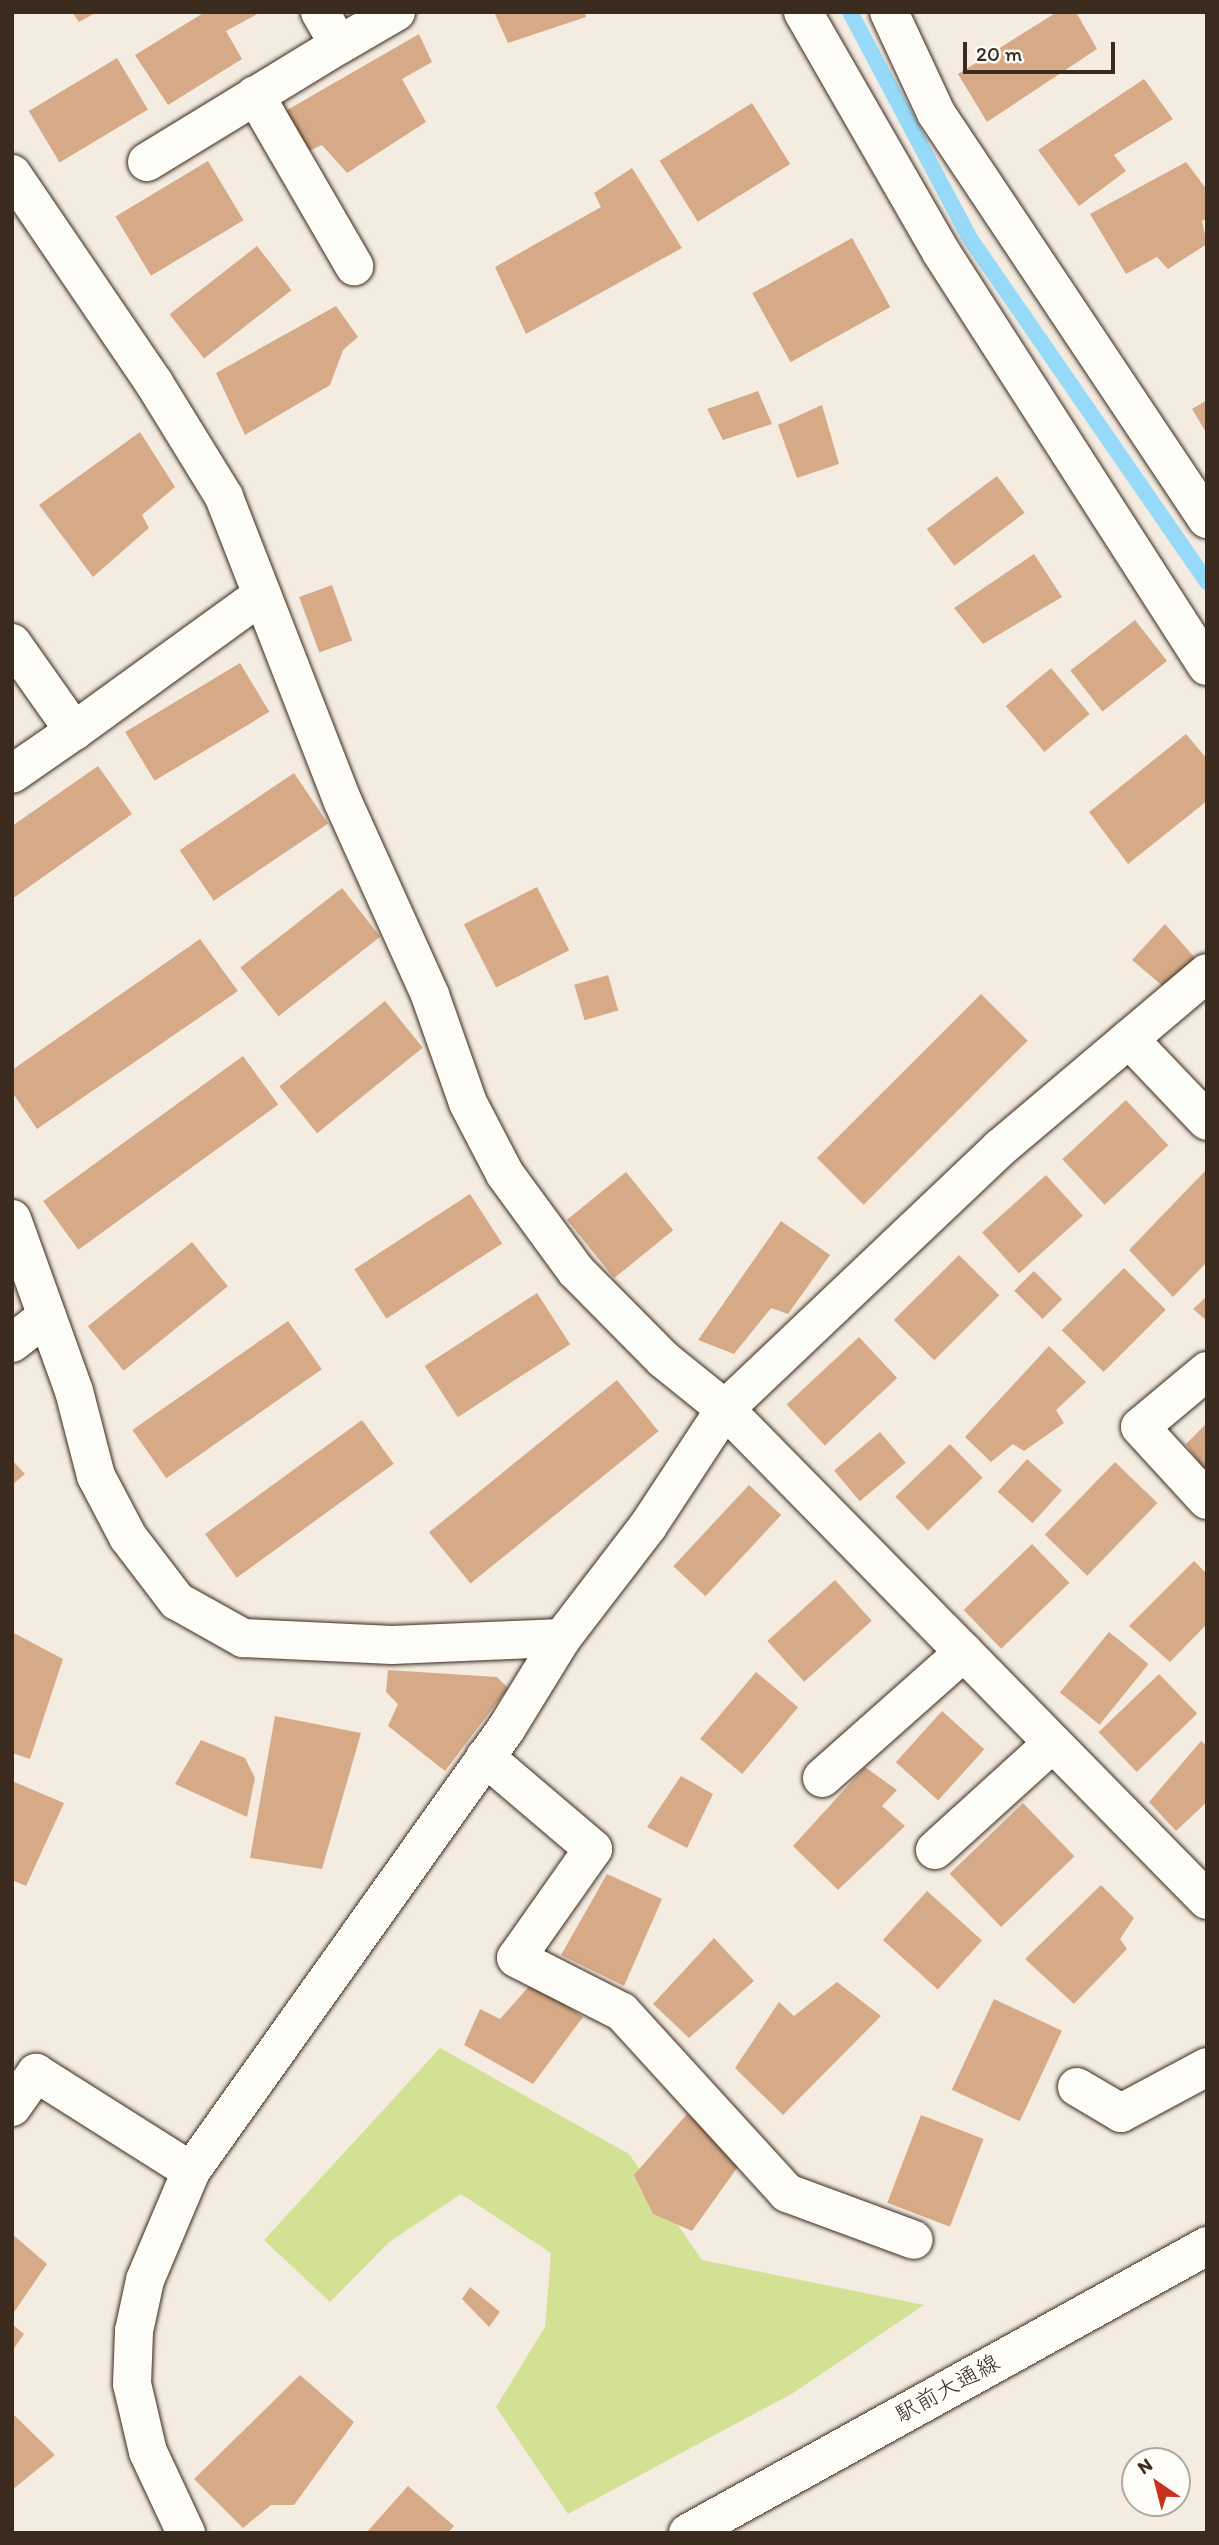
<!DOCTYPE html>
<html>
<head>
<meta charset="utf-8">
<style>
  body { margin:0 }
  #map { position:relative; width:1219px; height:2545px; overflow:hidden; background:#f5ece1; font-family:Itim,"Klee One",sans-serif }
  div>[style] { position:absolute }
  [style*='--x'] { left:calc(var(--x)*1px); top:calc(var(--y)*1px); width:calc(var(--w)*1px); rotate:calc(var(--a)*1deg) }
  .green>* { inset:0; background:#d2e194 }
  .stream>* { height:16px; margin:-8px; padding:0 8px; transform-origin:8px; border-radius:8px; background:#97d9f9 }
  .building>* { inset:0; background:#d6aa87; transform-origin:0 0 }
  .roads { filter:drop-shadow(0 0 2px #3b2a1e) drop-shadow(0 0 2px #3b2a1e) }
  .street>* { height:38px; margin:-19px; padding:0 19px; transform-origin:19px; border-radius:19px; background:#fdfcf7 }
  .secondary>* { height:38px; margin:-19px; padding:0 19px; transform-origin:19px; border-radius:19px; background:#fdfcf7 }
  span { translate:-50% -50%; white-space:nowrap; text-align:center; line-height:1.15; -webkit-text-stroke:7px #fdfcf7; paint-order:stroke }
  .street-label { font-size:23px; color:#3b2a1e }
  .frame { position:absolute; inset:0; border:14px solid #3b2a1e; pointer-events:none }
  .north { position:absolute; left:1121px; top:2447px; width:70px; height:70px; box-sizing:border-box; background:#fdfcf7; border:2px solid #afa8a0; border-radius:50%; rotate:325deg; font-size:19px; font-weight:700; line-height:28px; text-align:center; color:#3b2a1e }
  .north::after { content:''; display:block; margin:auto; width:24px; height:32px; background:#c8321e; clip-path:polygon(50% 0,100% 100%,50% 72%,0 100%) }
  .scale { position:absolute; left:963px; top:42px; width:152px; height:32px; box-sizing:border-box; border:4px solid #3b2a1e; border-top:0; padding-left:9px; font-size:21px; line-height:24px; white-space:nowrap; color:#3b2a1e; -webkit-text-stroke:5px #fdfcf7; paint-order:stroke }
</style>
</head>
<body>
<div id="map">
  <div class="green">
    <i style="clip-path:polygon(440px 2048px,629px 2154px,702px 2260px,924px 2305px,793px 2393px,568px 2514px,496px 2407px,545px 2327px,551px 2253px,461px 2194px,389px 2242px,330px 2302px,264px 2240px)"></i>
  </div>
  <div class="stream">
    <i style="--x:850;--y:12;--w:255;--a:62.1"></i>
    <i style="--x:969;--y:237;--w:419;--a:55.4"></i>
  </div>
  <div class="building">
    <i style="clip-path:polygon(72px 12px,97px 12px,79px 22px)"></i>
    <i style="clip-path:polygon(205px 12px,261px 12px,226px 31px,242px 59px,168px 105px,135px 55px)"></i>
    <i style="clip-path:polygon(494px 12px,585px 12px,586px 17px,508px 43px)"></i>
    <i style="clip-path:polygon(1057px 12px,1076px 12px,1097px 49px,987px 122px,958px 74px)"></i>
    <i style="clip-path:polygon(419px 34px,432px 62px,402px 79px,426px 122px,347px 173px,322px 145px,302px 154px,282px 113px)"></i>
    <i style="left:117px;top:58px;width:60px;height:103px;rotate:59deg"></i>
    <i style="clip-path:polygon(1144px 79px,1173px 119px,1114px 155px,1126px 171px,1079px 206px,1038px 150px)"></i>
    <i style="left:752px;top:103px;width:72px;height:109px;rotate:58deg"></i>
    <i style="left:208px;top:161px;width:69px;height:108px;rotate:59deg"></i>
    <i style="clip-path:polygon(1186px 162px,1207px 190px,1207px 218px,1202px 221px,1207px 244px,1168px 269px,1157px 257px,1126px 274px,1090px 214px)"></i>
    <i style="clip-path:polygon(632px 168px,682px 248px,526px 334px,495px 267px,601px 207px,594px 193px)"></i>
    <i style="left:852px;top:238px;width:79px;height:114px;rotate:61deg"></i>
    <i style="left:257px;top:246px;width:56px;height:111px;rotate:52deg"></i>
    <i style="clip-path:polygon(336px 306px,358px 337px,343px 350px,330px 385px,245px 435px,216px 373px)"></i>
    <i style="clip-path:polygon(758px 391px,772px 424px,723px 440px,707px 409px)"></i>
    <i style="clip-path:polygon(1207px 400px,1207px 434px,1192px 409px)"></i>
    <i style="clip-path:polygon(822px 405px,839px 464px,797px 478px,778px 425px)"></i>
    <i style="clip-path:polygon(140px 432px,175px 487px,142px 515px,149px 528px,93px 577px,39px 505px)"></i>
    <i style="left:997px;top:476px;width:46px;height:88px;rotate:53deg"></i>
    <i style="clip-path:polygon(1034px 554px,1062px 597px,983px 644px,954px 608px)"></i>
    <i style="left:332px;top:585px;width:59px;height:35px;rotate:70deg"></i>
    <i style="left:1135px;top:620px;width:52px;height:82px;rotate:52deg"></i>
    <i style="left:240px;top:663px;width:57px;height:134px;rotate:59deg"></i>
    <i style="left:1051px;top:668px;width:60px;height:59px;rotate:50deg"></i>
    <i style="clip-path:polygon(1186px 734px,1207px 759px,1207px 801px,1128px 864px,1089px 812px)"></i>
    <i style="clip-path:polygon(98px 766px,132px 814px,12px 899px,12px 826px)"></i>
    <i style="left:294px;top:773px;width:61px;height:138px;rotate:56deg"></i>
    <i style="left:537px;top:887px;width:71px;height:82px;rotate:63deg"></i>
    <i style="left:342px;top:888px;width:62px;height:129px;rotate:52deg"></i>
    <i style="clip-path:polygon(1165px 924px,1195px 958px,1165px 988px,1132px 960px)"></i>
    <i style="clip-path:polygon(200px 939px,238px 991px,37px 1129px,12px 1092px,12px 1070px)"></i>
    <i style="left:608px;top:975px;width:37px;height:35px;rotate:74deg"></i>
    <i style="left:981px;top:994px;width:66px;height:232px;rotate:45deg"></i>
    <i style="left:385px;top:1001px;width:60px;height:136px;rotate:51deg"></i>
    <i style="left:243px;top:1056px;width:60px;height:247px;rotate:54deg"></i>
    <i style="left:1126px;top:1100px;width:62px;height:87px;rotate:47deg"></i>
    <i style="clip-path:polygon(1205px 1171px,1207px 1262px,1173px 1297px,1129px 1250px)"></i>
    <i style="left:626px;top:1172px;width:75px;height:76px;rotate:51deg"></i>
    <i style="left:1046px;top:1175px;width:55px;height:86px;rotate:48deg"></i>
    <i style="left:470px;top:1194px;width:59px;height:138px;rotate:57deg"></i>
    <i style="clip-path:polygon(781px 1221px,830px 1255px,788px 1314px,771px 1308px,734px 1354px,698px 1340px)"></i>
    <i style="left:192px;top:1242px;width:57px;height:134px;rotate:51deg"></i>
    <i style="left:959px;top:1255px;width:57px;height:92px;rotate:45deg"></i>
    <i style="left:1124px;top:1268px;width:59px;height:88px;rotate:45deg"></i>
    <i style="left:1034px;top:1271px;width:40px;height:28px;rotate:45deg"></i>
    <i style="left:537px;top:1293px;width:61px;height:134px;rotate:57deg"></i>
    <i style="clip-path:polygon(1207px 1296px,1207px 1321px,1193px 1309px)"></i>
    <i style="left:288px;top:1321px;width:59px;height:190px;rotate:55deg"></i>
    <i style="left:859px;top:1337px;width:56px;height:99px;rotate:47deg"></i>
    <i style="clip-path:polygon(1049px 1346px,1086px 1382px,1056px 1410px,1064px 1423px,1024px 1451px,1013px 1444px,991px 1462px,965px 1437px)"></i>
    <i style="left:617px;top:1380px;width:66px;height:242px;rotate:51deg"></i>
    <i style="left:362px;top:1420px;width:54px;height:194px;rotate:54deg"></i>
    <i style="clip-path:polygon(1207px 1423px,1207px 1473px,1186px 1444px)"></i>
    <i style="left:880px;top:1432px;width:40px;height:60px;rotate:50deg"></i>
    <i style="left:950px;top:1444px;width:47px;height:76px;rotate:46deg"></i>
    <i style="left:1027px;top:1459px;width:47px;height:44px;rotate:42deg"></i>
    <i style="clip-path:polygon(12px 1460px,25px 1474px,12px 1485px)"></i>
    <i style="left:1115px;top:1462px;width:59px;height:101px;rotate:44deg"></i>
    <i style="left:749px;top:1485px;width:44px;height:111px;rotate:43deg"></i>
    <i style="left:1032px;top:1544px;width:54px;height:95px;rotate:46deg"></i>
    <i style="clip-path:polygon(1194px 1561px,1207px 1574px,1207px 1624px,1170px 1662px,1129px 1626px)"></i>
    <i style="left:835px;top:1580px;width:55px;height:91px;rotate:48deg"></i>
    <i style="clip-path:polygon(12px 1632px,63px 1659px,30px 1759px,12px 1753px)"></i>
    <i style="left:1109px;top:1632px;width:51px;height:78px;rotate:39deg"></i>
    <i style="clip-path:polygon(388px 1670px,497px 1677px,508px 1688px,445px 1771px,388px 1726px,398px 1704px,386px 1692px)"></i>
    <i style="left:756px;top:1672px;width:55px;height:87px;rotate:40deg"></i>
    <i style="left:1159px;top:1674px;width:55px;height:84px;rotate:46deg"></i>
    <i style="left:942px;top:1711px;width:57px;height:69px;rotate:42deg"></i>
    <i style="clip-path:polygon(275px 1716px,361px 1733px,322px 1869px,250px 1858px)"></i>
    <i style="clip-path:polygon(201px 1740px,245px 1758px,255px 1778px,247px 1817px,175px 1784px)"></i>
    <i style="clip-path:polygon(1201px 1741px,1207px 1746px,1207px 1802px,1176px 1831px,1149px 1802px)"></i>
    <i style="clip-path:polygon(865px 1767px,897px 1790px,882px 1806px,905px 1826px,838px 1890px,793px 1846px)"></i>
    <i style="clip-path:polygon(681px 1776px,713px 1794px,687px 1848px,647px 1827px)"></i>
    <i style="clip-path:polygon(12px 1781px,64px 1803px,26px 1886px,12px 1880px)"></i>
    <i style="left:1023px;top:1803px;width:74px;height:102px;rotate:46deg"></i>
    <i style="clip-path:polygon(607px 1874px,662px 1899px,624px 1986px,561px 1955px)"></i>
    <i style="clip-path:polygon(1101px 1885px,1134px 1918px,1120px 1939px,1127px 1949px,1074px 2004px,1025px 1959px)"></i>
    <i style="left:927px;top:1891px;width:74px;height:66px;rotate:42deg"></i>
    <i style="clip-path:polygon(714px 1938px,754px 1981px,689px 2038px,653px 2004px)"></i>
    <i style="clip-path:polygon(837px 1982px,881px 2016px,783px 2115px,735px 2068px,779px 2002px,794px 2016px)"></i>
    <i style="clip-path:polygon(532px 1983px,583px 2017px,533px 2084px,464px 2045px,480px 2009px,500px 2019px)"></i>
    <i style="left:994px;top:1999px;width:75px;height:100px;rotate:25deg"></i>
    <i style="clip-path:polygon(687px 2114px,742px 2161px,692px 2231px,653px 2214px,634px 2175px)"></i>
    <i style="left:921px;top:2115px;width:67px;height:94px;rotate:21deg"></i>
    <i style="clip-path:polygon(12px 2234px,47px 2264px,12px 2315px)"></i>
    <i style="clip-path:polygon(470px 2287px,500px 2312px,489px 2327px,462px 2299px)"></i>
    <i style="clip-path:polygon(12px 2324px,24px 2334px,12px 2351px)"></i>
    <i style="clip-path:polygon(300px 2375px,354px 2422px,294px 2505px,271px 2505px,243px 2528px,194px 2479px)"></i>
    <i style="clip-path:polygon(14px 2415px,55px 2455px,12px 2490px,12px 2417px)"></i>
    <i style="clip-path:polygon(408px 2486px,454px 2526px,448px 2533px,366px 2533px)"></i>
  </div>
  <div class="roads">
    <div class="street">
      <i style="--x:320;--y:12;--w:38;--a:60"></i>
      <i style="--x:339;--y:45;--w:66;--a:-30.1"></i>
      <i style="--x:803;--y:12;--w:277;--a:60.1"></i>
      <i style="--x:941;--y:252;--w:492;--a:57.3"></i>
      <i style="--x:889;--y:12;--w:111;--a:65"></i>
      <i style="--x:936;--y:113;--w:488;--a:56.3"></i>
      <i style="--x:255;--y:95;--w:198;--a:59.9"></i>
      <i style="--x:147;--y:162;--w:225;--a:-31.4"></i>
      <i style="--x:12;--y:174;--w:253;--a:55.8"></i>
      <i style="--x:154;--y:383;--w:134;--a:58.4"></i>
      <i style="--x:224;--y:497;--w:327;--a:68.7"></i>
      <i style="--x:343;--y:802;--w:212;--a:65.7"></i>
      <i style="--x:430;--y:995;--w:114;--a:70.6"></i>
      <i style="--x:468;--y:1103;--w:80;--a:62.5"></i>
      <i style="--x:505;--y:1174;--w:120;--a:53.8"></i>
      <i style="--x:576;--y:1271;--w:124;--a:45.3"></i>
      <i style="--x:663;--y:1359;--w:80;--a:38.9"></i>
      <i style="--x:725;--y:1409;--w:688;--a:45.53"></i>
      <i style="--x:12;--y:643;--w:108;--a:54.8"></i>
      <i style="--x:74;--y:731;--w:75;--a:145.3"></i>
      <i style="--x:74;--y:731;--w:232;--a:-35.9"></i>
      <i style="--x:1129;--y:1039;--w:113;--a:46.4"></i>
      <i style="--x:12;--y:1219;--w:183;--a:70.2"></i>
      <i style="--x:74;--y:1391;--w:88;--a:75.5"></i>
      <i style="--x:96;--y:1476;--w:69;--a:62.3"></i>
      <i style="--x:128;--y:1537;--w:81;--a:52.6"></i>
      <i style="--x:177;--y:1601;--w:76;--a:29.3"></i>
      <i style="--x:243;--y:1638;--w:149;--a:2.7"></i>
      <i style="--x:392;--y:1645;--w:170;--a:-2.4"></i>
      <i style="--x:12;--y:1343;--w:44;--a:-37.6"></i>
      <i style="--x:1207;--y:1371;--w:87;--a:140.1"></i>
      <i style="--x:1140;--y:1427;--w:99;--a:47.5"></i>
      <i style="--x:485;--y:1757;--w:142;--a:40.4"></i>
      <i style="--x:593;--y:1849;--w:133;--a:125.2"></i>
      <i style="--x:516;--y:1958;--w:119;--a:27"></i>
      <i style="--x:622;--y:2012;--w:245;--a:47.6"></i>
      <i style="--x:787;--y:2193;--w:135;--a:20.3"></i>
      <i style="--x:822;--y:1778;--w:190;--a:-41.6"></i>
      <i style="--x:935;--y:1850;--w:159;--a:-42.2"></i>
      <i style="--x:1077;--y:2087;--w:51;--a:30.6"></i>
      <i style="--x:1121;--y:2113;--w:98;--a:-28.1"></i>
      <i style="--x:12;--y:2107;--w:42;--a:-54.8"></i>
      <i style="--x:36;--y:2073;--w:183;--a:32.3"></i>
      <i style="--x:186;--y:2533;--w:89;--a:-115.1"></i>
      <i style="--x:148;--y:2452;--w:70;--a:-103.2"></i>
      <i style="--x:132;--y:2384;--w:53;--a:-87.8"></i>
      <i style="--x:134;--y:2331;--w:52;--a:-77.8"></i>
      <i style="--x:145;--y:2280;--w:118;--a:-67.1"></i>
      <i style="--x:191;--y:2171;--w:543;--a:-54.52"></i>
      <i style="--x:506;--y:1729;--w:107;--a:-58.4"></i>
      <i style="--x:562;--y:1638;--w:141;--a:-52.5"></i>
      <i style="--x:648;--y:1526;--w:140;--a:-56.7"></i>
      <i style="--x:725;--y:1409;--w:379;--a:-43.5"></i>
      <i style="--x:1000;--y:1148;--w:271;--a:-40.2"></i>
    </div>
    <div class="secondary">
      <i style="--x:688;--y:2533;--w:593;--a:-28.94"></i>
    </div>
  </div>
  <div class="street-label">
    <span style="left:947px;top:2388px;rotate:-29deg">駅前大通線</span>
  </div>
  <div class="frame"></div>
  <div class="north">N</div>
  <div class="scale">20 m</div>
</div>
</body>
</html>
